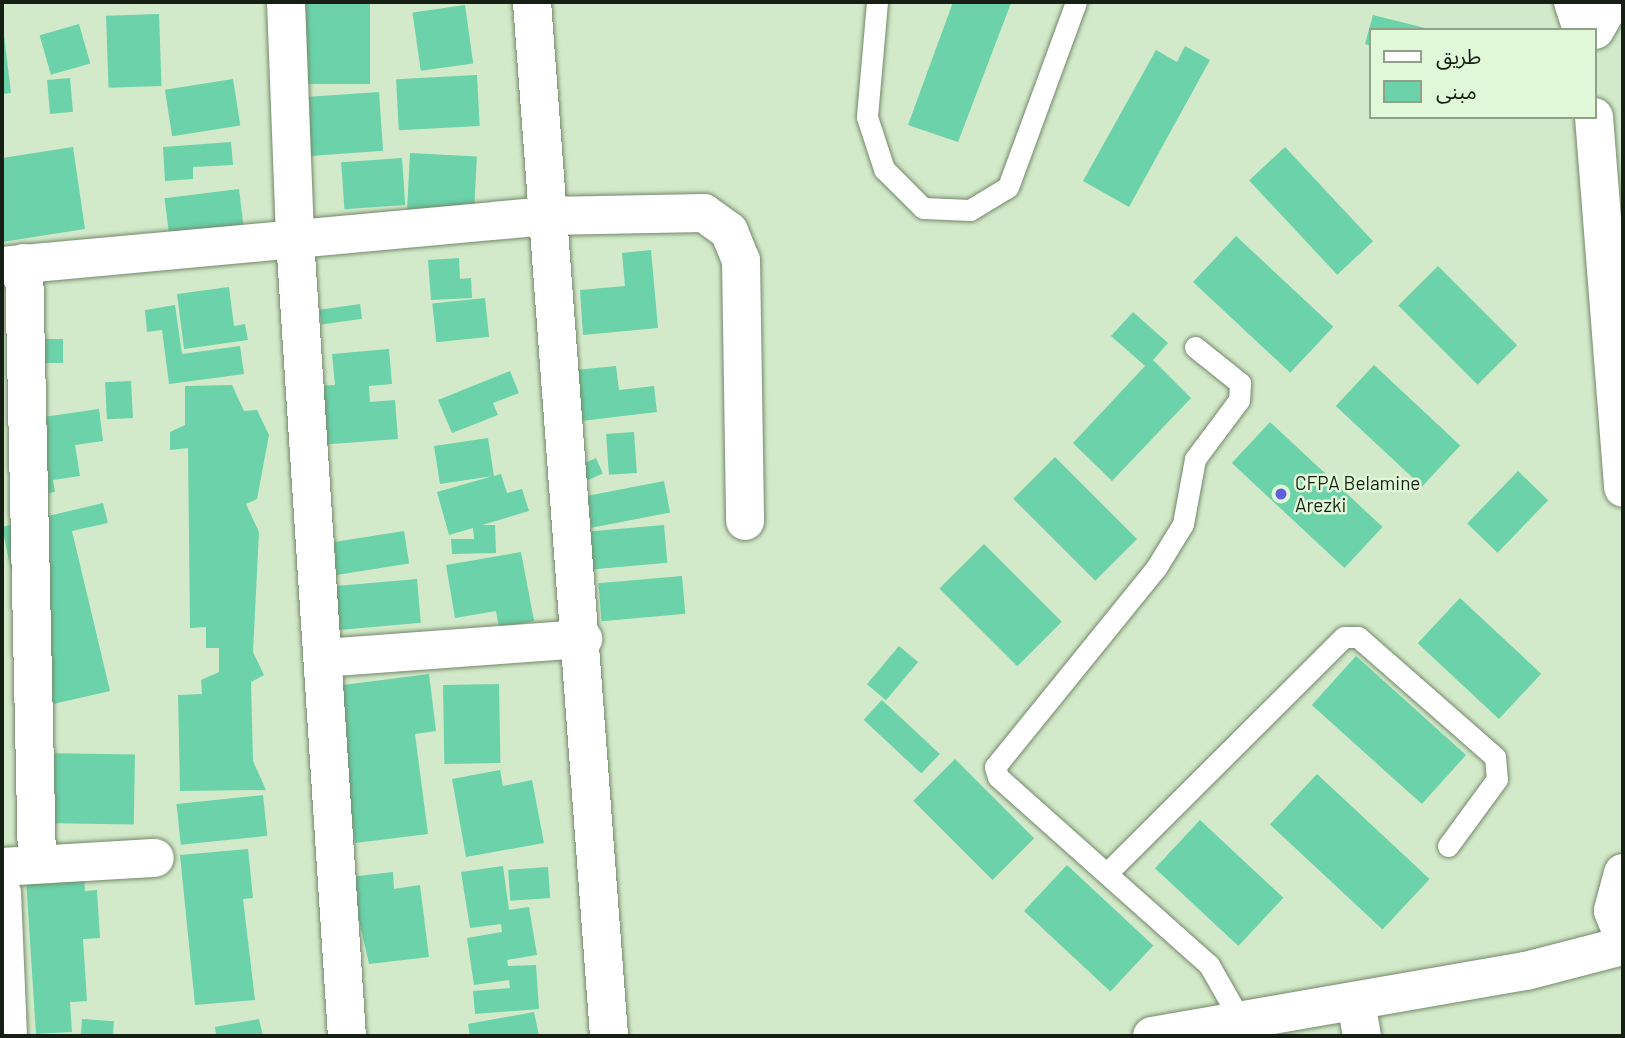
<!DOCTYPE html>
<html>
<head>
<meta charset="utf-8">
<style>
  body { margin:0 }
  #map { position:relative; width:1625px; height:1038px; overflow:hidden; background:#d3eaca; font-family:Barlow,"Noto Sans Arabic",sans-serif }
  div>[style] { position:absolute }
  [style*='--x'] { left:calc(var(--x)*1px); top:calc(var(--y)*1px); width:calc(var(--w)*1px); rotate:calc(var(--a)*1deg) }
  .building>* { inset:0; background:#6bd2a9; transform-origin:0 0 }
  .roads { filter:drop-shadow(0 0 2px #73886a) drop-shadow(0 0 2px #73886a) }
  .lane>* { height:21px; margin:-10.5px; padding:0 10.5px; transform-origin:10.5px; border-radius:10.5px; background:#fff }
  .street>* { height:38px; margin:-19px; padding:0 19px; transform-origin:19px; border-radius:19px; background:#fff }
  .secondary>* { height:38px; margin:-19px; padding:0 19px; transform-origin:19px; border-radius:19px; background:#fff }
  .dots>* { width:19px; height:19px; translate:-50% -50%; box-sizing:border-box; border:4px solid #e0f8d7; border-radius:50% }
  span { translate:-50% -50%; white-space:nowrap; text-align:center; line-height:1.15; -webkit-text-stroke:5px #e0f8d7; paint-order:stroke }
  .poi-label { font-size:19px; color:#161f13 }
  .left { translate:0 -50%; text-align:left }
  .frame { position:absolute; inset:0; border:4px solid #161f13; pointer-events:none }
  .legend { position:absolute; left:1369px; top:28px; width:228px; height:91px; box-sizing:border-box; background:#e0f8d7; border:2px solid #8fa189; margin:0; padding:9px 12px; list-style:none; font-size:21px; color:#161f13 }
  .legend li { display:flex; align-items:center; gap:14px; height:35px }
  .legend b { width:35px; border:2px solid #8fa189 }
</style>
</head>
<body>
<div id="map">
  <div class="building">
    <i style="left:298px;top:2px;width:72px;height:82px"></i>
    <i style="clip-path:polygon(953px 2px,1011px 3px,958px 142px,908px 125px)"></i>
    <i style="left:465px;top:5px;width:59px;height:53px;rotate:82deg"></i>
    <i style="left:159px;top:14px;width:72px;height:53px;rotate:88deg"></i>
    <i style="clip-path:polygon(1373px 15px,1429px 29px,1429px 30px,1371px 30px,1371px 46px,1365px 44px)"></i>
    <i style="clip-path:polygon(2px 19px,11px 93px,2px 94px)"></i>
    <i style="left:79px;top:24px;width:41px;height:41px;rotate:74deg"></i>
    <i style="clip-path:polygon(1185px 46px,1210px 60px,1129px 207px,1083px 181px,1156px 50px,1177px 62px)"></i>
    <i style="left:477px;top:75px;width:51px;height:81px;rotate:87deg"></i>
    <i style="left:70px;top:78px;width:34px;height:23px;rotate:85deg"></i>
    <i style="left:233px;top:79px;width:47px;height:69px;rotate:81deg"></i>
    <i style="left:379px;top:92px;width:59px;height:73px;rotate:86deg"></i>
    <i style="clip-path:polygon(231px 142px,233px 165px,193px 167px,193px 179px,165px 181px,163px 147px)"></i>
    <i style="clip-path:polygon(73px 147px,85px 229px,2px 242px,2px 158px)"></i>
    <i style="left:1285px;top:147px;width:129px;height:49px;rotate:47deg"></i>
    <i style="left:410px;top:153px;width:67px;height:60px;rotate:3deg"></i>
    <i style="left:402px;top:158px;width:47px;height:61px;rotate:86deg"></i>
    <i style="left:239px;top:189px;width:43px;height:75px;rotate:83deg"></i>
    <i style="left:1236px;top:236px;width:133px;height:63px;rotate:43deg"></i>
    <i style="clip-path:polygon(651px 250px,658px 328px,583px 335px,580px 290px,625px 286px,622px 253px)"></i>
    <i style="clip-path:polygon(459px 258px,460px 279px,471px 278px,472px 298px,431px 300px,428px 260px)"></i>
    <i style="left:1438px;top:266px;width:112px;height:56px;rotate:45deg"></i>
    <i style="clip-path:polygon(229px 287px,234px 326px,245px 324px,248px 340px,184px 349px,177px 294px)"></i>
    <i style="left:485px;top:298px;width:39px;height:53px;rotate:84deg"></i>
    <i style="left:360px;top:304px;width:15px;height:41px;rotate:82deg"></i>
    <i style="clip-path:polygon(175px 305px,182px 354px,240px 346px,244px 374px,169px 384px,162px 330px,147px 332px,145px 310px)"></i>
    <i style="clip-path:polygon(1133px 312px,1168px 343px,1153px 360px,1191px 398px,1112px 481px,1073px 443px,1145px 366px,1111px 336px)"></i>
    <i style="left:63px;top:339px;width:24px;height:29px;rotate:90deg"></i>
    <i style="clip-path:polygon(389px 349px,392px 384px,369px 386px,370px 402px,395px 400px,398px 439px,319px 445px,314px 386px,335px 385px,332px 354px)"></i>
    <i style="left:1374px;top:365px;width:118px;height:56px;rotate:43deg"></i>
    <i style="clip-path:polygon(616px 366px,619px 390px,654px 386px,657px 412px,581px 421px,575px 370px)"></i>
    <i style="clip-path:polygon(510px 371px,519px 393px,493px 403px,498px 415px,452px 433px,438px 400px)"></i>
    <i style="left:131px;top:381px;width:37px;height:26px;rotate:87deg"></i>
    <i style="clip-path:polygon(232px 385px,244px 411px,257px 410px,269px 435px,257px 499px,246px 504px,259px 532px,253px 652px,264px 675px,251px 682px,253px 761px,266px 790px,180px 791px,178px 695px,202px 694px,201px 680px,219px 672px,219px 648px,206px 648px,206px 627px,190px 628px,188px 448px,170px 450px,170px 432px,185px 425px,185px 386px)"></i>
    <i style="clip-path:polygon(99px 409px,103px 441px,75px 445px,80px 476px,53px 480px,55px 492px,25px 497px,15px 421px)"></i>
    <i style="left:1270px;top:422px;width:154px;height:56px;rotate:43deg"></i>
    <i style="left:634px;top:432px;width:41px;height:28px;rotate:86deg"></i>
    <i style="clip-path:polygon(488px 438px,494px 476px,501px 474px,507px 493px,522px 489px,529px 511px,482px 525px,495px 525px,496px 553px,452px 554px,451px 539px,474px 539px,473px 528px,449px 535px,437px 492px,493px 476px,440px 484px,434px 446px)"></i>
    <i style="left:1055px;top:457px;width:116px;height:59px;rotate:45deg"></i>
    <i style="left:596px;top:458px;width:17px;height:18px;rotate:66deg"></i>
    <i style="left:1518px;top:471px;width:42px;height:73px;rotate:44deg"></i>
    <i style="left:664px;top:481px;width:32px;height:80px;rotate:79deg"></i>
    <i style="clip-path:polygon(103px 503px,108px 523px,72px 531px,110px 691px,40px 707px,2px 527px)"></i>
    <i style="left:664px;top:525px;width:38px;height:76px;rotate:85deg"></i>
    <i style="left:404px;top:531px;width:33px;height:88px;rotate:81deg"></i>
    <i style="left:984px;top:544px;width:110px;height:63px;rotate:45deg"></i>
    <i style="clip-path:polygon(521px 552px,534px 621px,499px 628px,496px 611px,455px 618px,446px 565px)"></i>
    <i style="left:682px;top:576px;width:38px;height:84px;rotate:85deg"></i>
    <i style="left:417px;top:579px;width:44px;height:93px;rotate:85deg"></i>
    <i style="left:1460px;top:598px;width:111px;height:62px;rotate:43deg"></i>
    <i style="left:899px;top:646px;width:25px;height:50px;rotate:40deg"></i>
    <i style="left:1356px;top:656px;width:148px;height:66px;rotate:42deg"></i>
    <i style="clip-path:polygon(429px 674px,436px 731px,415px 734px,428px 834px,355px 843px,335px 686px)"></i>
    <i style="left:499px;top:684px;width:79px;height:56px;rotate:89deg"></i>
    <i style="left:882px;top:700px;width:79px;height:27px;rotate:43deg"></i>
    <i style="left:44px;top:753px;width:91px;height:70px;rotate:1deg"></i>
    <i style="left:955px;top:759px;width:112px;height:59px;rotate:45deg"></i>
    <i style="clip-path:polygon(500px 770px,503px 786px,532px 780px,544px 843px,466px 857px,452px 779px)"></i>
    <i style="left:1317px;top:774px;width:154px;height:69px;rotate:43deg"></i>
    <i style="left:263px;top:795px;width:41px;height:87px;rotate:84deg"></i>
    <i style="left:1200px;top:820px;width:114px;height:66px;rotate:43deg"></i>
    <i style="clip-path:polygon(248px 849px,253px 898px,243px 899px,255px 1000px,195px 1005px,180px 855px)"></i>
    <i style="left:1067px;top:865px;width:118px;height:63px;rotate:43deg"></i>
    <i style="clip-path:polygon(503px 866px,509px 910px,529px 907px,537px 955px,507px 960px,508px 966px,536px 965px,539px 1009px,475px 1014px,473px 991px,510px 988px,509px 980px,474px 985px,467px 938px,502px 932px,501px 924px,470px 928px,461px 872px)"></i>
    <i style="left:548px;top:867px;width:31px;height:40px;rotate:86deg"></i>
    <i style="clip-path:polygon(393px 872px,394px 889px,420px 885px,429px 957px,369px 964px,349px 877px)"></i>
    <i style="clip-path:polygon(84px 876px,85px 891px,97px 890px,100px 938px,83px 939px,87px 1001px,70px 1002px,72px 1032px,36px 1034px,26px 879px)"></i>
    <i style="clip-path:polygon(534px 1012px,539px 1036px,470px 1036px,468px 1024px)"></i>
    <i style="left:82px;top:1019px;width:32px;height:17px;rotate:4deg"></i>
    <i style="clip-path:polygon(259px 1019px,263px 1036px,216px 1036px,215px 1027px)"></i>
  </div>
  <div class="roads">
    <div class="lane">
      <i style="--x:877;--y:2;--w:115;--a:95"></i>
      <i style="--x:867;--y:117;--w:55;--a:71.9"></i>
      <i style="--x:884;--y:169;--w:55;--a:45"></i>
      <i style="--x:923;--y:208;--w:47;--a:2.4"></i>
      <i style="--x:970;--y:210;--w:44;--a:-31.2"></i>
      <i style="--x:1008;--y:187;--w:197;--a:-69.8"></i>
      <i style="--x:1195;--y:347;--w:58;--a:38.7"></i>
      <i style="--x:1240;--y:383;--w:17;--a:93"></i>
      <i style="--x:1239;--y:400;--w:74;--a:126.7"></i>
      <i style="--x:1195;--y:459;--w:66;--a:100.5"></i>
      <i style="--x:1183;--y:524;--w:52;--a:121.5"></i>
      <i style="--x:1156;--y:568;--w:256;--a:129"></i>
      <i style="--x:995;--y:767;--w:10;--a:73"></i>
      <i style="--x:998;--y:777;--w:283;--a:41.7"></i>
      <i style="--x:1209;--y:965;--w:64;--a:60.3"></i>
      <i style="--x:1107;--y:873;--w:334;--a:-44.9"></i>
      <i style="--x:1344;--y:637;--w:14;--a:0"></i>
      <i style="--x:1358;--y:637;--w:182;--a:41.2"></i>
      <i style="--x:1495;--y:757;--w:22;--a:85"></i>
      <i style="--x:1497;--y:779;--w:83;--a:126.2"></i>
    </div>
    <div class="street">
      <i style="--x:286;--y:2;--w:237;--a:87.8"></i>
      <i style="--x:295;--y:239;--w:799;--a:86.27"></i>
      <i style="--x:532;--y:2;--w:1037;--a:85.74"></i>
      <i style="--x:1595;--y:30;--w:32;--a:-60"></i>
      <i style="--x:24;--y:263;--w:600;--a:88.76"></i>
      <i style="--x:2;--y:266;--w:547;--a:-5.24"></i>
      <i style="--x:547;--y:216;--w:157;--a:-1.1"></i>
      <i style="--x:704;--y:213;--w:31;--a:36"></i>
      <i style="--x:729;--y:231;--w:31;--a:68"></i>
      <i style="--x:741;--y:260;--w:261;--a:89.1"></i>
      <i style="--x:323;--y:658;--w:261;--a:-4.2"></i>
      <i style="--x:2;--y:867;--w:153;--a:-3.4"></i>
      <i style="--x:2;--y:893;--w:143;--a:87.6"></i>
      <i style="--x:1356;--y:1002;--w:35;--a:80"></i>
      <i style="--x:1152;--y:1036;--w:380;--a:-9.9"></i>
      <i style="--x:1526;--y:971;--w:100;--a:-14.5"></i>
    </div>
    <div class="secondary">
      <i style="--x:1573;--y:2;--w:29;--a:72"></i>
      <i style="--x:1594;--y:117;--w:372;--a:85.5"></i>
      <i style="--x:1623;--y:873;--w:39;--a:105"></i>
      <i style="--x:1613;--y:911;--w:27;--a:68"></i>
    </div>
  </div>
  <div class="dots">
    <i style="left:1281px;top:494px;background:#5f60d9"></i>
  </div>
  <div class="poi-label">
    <span class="left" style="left:1295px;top:494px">CFPA Belamine<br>Arezki</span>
  </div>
  <div class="frame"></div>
  <ul class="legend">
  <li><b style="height:9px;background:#fff"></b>طريق</li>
  <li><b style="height:19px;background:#6bd2a9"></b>مبنى</li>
  </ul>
</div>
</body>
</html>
